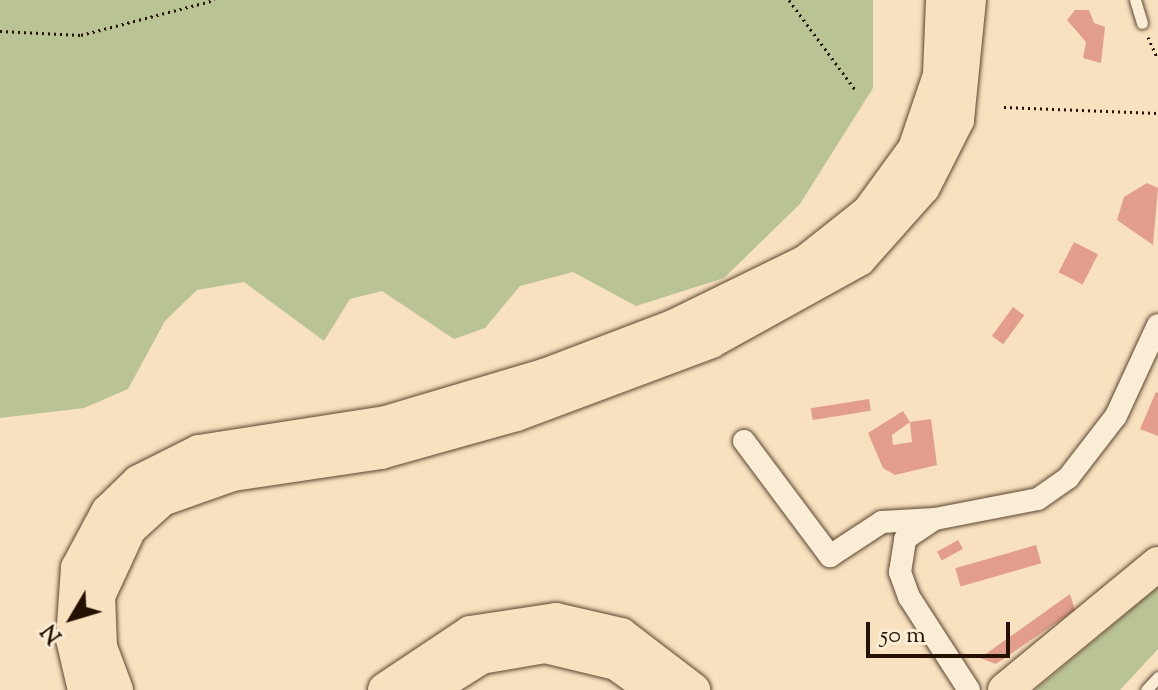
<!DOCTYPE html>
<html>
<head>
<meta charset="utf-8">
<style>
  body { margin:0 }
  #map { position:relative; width:1158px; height:690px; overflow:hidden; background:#f8e1bf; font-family:"Sorts Mill Goudy",serif }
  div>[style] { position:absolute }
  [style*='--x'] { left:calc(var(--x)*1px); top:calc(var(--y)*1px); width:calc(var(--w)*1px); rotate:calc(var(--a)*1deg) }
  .green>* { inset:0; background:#bac394 }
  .building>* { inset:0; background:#e39d8c; transform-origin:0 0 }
  .path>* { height:3px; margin-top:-1.5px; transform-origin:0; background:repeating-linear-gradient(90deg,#251100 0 2px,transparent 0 6px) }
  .roads { filter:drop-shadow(0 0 2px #5a4530) drop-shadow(0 0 2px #5a4530) }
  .lane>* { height:11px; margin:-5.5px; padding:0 5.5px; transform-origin:5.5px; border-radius:5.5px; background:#faecd5 }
  .street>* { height:22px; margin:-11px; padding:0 11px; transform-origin:11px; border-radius:11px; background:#faecd5 }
  .primary>* { height:34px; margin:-17px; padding:0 17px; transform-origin:17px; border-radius:17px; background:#f8e1bf }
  span { translate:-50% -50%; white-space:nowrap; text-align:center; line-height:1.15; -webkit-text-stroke:7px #faecd5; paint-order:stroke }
  .north { position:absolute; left:32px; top:578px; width:80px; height:80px; -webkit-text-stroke:6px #faecd5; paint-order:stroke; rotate:232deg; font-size:22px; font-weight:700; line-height:32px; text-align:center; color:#251100 }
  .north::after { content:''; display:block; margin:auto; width:28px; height:36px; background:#251100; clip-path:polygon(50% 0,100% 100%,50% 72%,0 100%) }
  .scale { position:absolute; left:866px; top:622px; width:144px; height:36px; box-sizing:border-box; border:4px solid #251100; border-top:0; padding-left:10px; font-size:24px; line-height:28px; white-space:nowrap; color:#251100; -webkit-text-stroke:6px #faecd5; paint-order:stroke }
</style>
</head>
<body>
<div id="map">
  <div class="green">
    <i style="clip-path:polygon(0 0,873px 0,873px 88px,800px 204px,724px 278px,636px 306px,573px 272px,520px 286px,485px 328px,454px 339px,382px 291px,350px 299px,324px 341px,244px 282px,197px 290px,165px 321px,128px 389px,84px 408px,0 418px)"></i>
    <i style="clip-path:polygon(1158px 587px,1158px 649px,1120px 690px,1035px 690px)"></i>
  </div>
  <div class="building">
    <i style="clip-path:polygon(1075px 10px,1089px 10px,1094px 23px,1105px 27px,1101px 63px,1083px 58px,1086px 42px,1067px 20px)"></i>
    <i style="clip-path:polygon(1147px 183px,1158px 188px,1153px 245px,1117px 220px,1124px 197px)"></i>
    <i style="left:1074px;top:242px;width:27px;height:34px;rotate:27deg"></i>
    <i style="left:1013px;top:307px;width:14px;height:36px;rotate:36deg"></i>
    <i style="clip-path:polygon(1156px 392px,1158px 393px,1158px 436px,1140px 429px)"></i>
    <i style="left:869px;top:399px;width:12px;height:59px;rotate:81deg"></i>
    <i style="clip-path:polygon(903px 411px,910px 422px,892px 435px,893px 445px,912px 442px,910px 422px,931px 419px,937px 465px,895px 475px,883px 468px,868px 433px)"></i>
    <i style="left:958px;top:540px;width:10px;height:24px;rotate:61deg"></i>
    <i style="left:1036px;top:545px;width:19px;height:84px;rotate:74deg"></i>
    <i style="clip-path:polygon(1070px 594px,1075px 610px,996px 664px,980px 658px)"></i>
  </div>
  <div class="path">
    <i style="--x:789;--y:0;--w:113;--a:53.6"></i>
    <i style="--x:0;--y:31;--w:81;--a:2.8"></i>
    <i style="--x:81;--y:35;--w:138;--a:-14.7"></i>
    <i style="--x:1148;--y:37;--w:24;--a:66"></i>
    <i style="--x:1004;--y:107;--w:154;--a:2.2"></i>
  </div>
  <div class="roads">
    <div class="lane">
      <i style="--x:1135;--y:0;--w:24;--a:73"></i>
      <i style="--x:1146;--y:690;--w:18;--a:-47"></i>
    </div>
    <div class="street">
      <i style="--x:744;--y:441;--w:144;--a:53.2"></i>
      <i style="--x:830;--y:556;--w:62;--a:-33.2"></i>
      <i style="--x:882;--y:522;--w:52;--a:-3.3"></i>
      <i style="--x:969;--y:690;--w:111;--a:-122.8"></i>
      <i style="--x:909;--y:597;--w:27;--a:-110"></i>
      <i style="--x:900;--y:572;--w:33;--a:-81"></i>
      <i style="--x:905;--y:539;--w:36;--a:-34"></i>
      <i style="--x:935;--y:519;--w:105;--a:-11"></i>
      <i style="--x:1038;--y:499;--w:37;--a:-35"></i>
      <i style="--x:1068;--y:478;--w:78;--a:-52.3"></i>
      <i style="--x:1116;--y:416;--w:100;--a:-65.2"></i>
    </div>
    <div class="primary">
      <i style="--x:85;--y:690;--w:52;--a:-103.2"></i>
      <i style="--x:73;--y:639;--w:71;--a:-86"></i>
      <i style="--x:78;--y:568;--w:64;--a:-61.8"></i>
      <i style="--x:108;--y:512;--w:43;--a:-44.1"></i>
      <i style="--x:139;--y:482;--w:67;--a:-26.6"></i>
      <i style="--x:199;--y:452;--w:189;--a:-8.8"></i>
      <i style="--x:386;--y:423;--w:165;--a:-16.6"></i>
      <i style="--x:544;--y:376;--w:138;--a:-20.8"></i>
      <i style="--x:673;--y:327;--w:148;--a:-26"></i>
      <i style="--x:806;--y:262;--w:80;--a:-38.4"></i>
      <i style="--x:869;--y:212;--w:78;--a:-53.9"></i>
      <i style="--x:915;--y:149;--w:78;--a:-71.3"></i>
      <i style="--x:940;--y:75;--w:75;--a:-87.7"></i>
      <i style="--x:116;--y:690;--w:46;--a:-110.4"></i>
      <i style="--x:100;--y:647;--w:51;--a:-92.2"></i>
      <i style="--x:98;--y:596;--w:74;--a:-65.2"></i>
      <i style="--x:129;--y:529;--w:45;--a:-42.3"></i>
      <i style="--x:162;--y:499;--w:75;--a:-19.4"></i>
      <i style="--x:233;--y:474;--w:150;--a:-8.5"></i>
      <i style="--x:381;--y:452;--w:140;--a:-15.7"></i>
      <i style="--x:516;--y:414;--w:208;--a:-20.5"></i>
      <i style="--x:711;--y:341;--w:169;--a:-29"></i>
      <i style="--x:859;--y:259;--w:96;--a:-48.4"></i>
      <i style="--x:923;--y:187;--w:75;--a:-63.1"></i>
      <i style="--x:957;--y:120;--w:121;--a:-84.3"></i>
      <i style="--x:385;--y:690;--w:102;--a:-33.8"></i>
      <i style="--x:470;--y:633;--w:87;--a:-8.6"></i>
      <i style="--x:556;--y:620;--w:67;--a:13"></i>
      <i style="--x:621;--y:635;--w:91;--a:37.4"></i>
      <i style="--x:429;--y:690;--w:62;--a:-32.4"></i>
      <i style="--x:481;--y:657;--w:65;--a:-9.8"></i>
      <i style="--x:545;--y:646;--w:73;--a:13.5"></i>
      <i style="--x:616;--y:663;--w:47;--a:35.4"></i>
      <i style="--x:1005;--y:690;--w:198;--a:-39.5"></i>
    </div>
  </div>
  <div class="north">N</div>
  <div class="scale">50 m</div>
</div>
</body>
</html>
